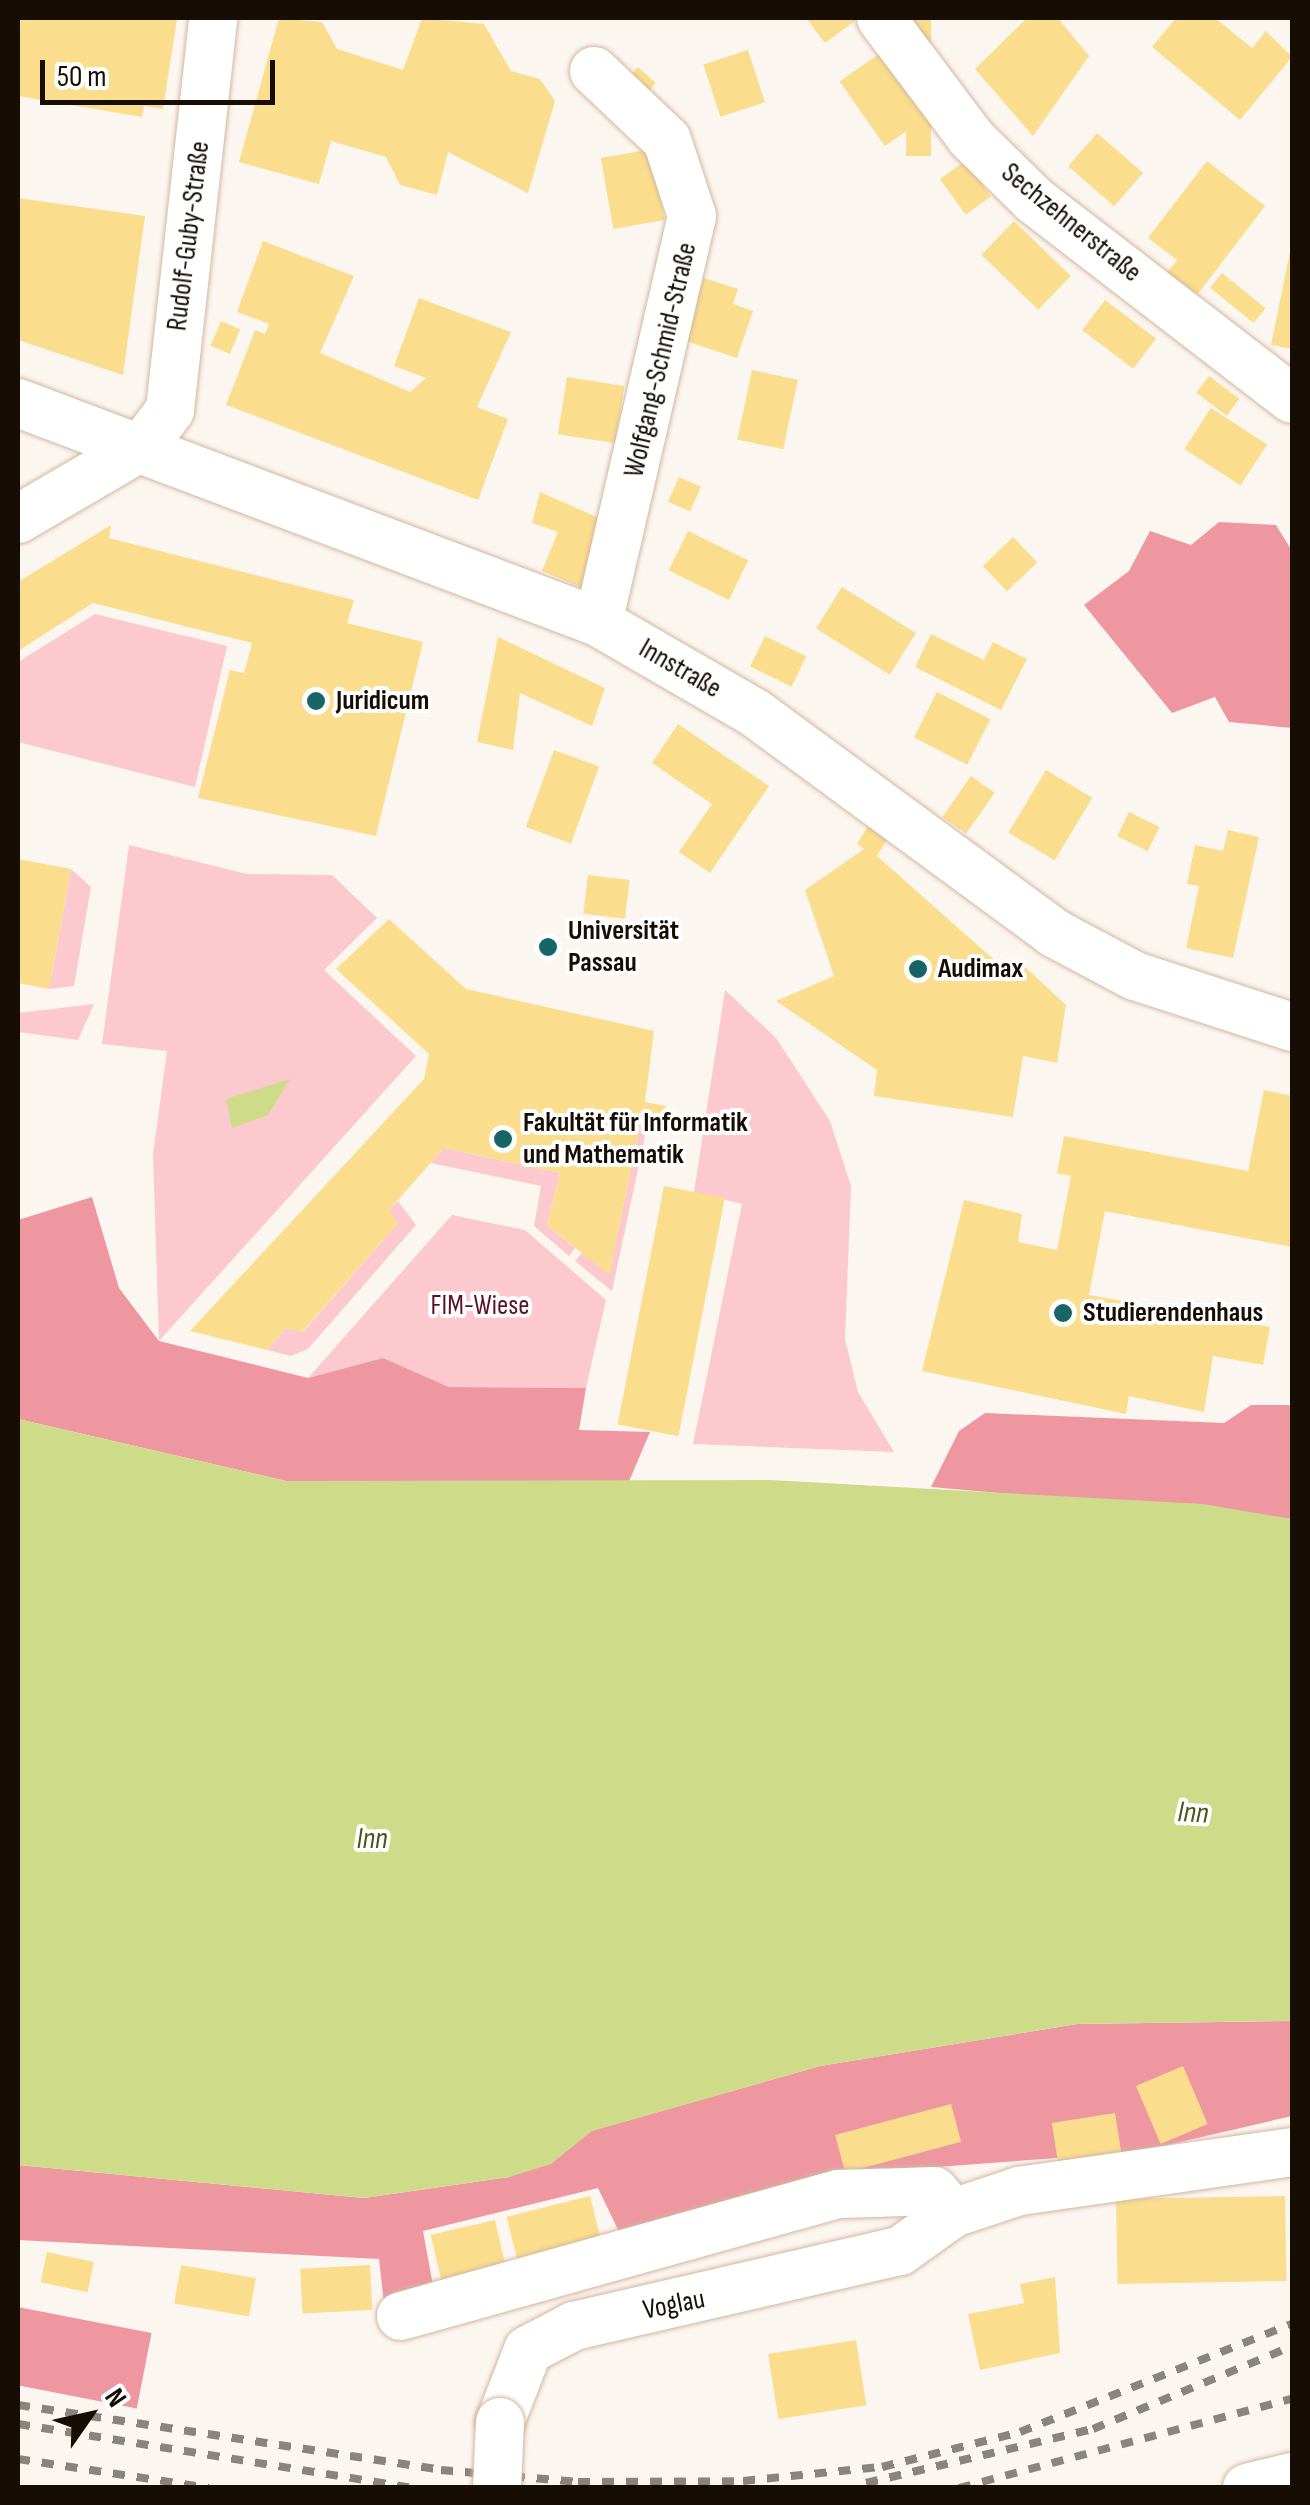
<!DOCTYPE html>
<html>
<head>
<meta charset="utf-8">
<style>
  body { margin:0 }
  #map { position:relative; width:1310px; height:2505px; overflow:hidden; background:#fcf6f1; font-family:"Sofia Sans Condensed",sans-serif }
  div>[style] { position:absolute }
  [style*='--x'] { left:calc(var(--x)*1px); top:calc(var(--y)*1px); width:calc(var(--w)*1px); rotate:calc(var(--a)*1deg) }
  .green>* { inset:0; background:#fbc9ce }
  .forest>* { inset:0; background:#ee97a1; transform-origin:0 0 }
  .water>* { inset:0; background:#cedc8a }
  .building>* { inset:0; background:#fbde8d; transform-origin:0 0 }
  .roads { filter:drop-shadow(0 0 2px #d3b79e) drop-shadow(0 0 2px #d3b79e) }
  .minor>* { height:48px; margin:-24px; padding:0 24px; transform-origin:24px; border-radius:24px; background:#fff }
  .rail>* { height:8px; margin-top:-4px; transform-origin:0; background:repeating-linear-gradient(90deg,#8b847e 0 12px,transparent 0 24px) }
  .bridges { filter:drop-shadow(0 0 2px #d3b79e) drop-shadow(0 0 2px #d3b79e) }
  .minor-bridge>* { height:48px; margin:-24px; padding:0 24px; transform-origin:24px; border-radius:24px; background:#fff }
  .dots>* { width:28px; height:28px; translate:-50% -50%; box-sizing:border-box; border:5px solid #fff; border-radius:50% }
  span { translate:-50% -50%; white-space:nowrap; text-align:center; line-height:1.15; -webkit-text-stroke:8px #fff; paint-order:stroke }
  .street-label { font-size:28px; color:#160d05 }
  .poi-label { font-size:28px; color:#160d05; font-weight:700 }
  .left { translate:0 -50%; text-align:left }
  .park-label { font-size:28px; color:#5d1124 }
  .water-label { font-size:30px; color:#4c5419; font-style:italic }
  .frame { position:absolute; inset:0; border:20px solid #160d05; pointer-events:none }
  .north { position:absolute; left:40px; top:2365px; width:100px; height:100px; -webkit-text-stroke:8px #fff; paint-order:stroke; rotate:56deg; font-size:28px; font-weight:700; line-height:40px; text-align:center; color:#160d05 }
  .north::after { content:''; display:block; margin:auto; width:35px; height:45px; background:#160d05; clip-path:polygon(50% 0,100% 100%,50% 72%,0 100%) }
  .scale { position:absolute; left:40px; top:60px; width:235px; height:45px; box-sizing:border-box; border:5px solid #160d05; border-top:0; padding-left:12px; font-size:30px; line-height:35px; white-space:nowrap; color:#160d05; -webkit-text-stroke:8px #fff; paint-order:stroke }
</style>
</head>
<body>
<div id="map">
  <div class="green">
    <i style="clip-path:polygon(95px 614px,227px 646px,195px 787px,18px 742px,18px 662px)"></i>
    <i style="clip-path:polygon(129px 845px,247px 874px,332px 875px,377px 918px,324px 970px,416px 1056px,159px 1341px,153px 1154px,167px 1051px,102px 1044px)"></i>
    <i style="clip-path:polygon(71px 869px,91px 887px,74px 986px,49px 989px)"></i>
    <i style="clip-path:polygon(725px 990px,776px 1038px,830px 1121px,851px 1186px,845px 1339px,858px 1392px,894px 1452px,693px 1444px,742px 1204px,694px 1192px)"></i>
    <i style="clip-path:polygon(94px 1004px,78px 1040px,18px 1032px,18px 1013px)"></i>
    <i style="clip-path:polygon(640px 1126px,647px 1127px,612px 1291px,575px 1261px,582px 1253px,609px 1274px)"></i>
    <i style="clip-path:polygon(444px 1148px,560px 1173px,547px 1225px,575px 1248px,569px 1256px,534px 1226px,541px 1186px,431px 1163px)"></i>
    <i style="clip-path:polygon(398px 1201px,416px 1225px,308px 1349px,291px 1356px,267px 1350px,286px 1328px,303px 1332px,397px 1224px,389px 1210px)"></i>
    <i style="clip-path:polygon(452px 1215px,525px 1230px,606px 1300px,586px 1388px,449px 1387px,383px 1358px,308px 1378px)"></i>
  </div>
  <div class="forest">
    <i style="clip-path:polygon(1219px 522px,1276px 525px,1292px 551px,1292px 728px,1229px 722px,1215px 697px,1172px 713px,1084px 605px,1129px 571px,1150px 531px,1191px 545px)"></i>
    <i style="clip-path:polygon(92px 1197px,119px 1288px,159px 1341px,308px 1378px,383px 1358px,449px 1387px,586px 1388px,579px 1430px,650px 1432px,627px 1486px,286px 1481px,18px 1419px,18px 1220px)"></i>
    <i style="clip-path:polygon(1251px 1405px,1292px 1405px,1292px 1519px,931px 1487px,959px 1431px,985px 1413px,1224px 1423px)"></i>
    <i style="clip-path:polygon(1292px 2021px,1292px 2116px,1137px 2152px,896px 2170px,621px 2236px,598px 2188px,423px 2231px,434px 2291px,384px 2303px,379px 2259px,18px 2240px,18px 2165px,364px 2198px,509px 2177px,591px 2131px,820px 2066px,1077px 2024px)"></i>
    <i style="left:18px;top:2307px;width:136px;height:77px;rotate:11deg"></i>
  </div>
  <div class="water">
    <i style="clip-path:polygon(290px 1079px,268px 1115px,232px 1128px,226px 1099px)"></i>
    <i style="clip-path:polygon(18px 1419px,286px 1481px,770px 1480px,1203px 1504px,1292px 1519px,1292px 2021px,1077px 2024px,820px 2066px,592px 2131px,551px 2164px,509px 2177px,364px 2198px,18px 2165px)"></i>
  </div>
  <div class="building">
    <i style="clip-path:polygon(18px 18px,177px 19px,163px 109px,144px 106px,142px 117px,18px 96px)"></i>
    <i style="clip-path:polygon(279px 18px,322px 22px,337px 49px,403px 70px,422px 18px,484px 24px,511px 71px,540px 79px,555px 101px,528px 193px,448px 152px,437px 195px,400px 185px,386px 157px,331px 141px,319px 184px,239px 162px)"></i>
    <i style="clip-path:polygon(806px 18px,859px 18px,825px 43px)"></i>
    <i style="left:906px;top:18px;width:25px;height:138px"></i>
    <i style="clip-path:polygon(1027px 18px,1058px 18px,1089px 56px,1033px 136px,975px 69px)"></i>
    <i style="clip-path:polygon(1176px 18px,1215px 18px,1252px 48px,1266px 31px,1292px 57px,1240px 120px,1152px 47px)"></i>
    <i style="left:748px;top:50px;width:55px;height:47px;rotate:72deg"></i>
    <i style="left:883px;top:51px;width:79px;height:53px;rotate:55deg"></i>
    <i style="left:638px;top:67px;width:24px;height:18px;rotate:42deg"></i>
    <i style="left:1097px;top:133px;width:61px;height:44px;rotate:41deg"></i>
    <i style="left:652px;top:149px;width:72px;height:52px;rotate:80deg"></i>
    <i style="left:965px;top:161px;width:44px;height:31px;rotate:54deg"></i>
    <i style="clip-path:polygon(1207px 161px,1265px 206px,1197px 295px,1167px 273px,1177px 260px,1148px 238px)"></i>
    <i style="clip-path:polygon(18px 198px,145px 216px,123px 375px,18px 340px)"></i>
    <i style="left:1014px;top:221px;width:79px;height:47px;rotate:44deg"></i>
    <i style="clip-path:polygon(263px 241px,354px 276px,320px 353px,410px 392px,426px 378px,394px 366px,419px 298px,511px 332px,477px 407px,508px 419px,478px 500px,226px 405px,255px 330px,265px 334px,269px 324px,237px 312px)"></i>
    <i style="clip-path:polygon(1291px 247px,1292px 248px,1292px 349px,1271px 345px)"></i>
    <i style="left:1222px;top:273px;width:56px;height:19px;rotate:39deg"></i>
    <i style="clip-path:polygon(704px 278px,738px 289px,733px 304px,753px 311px,737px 358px,680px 339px)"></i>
    <i style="left:1105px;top:300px;width:64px;height:38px;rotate:37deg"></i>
    <i style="left:221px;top:321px;width:21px;height:27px;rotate:23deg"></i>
    <i style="left:752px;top:370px;width:47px;height:71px;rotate:12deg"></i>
    <i style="left:1209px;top:376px;width:38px;height:21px;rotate:37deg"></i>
    <i style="left:567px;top:377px;width:58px;height:58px;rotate:9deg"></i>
    <i style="left:1211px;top:408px;width:67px;height:49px;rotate:33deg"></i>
    <i style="left:679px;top:477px;width:24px;height:27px;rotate:24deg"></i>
    <i style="clip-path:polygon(540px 492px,615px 525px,588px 590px,542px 571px,558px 532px,532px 523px)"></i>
    <i style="clip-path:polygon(111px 525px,109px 538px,354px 600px,347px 623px,423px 642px,376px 836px,198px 798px,230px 670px,244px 673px,252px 643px,93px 603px,18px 651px,18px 582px)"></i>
    <i style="left:688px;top:531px;width:67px;height:44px;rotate:26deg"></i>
    <i style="left:1013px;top:537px;width:35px;height:42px;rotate:46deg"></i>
    <i style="left:842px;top:587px;width:87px;height:49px;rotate:32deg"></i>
    <i style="clip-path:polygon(931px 634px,984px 660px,993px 642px,1027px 659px,1001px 710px,915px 667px)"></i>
    <i style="left:765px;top:636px;width:46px;height:34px;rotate:26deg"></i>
    <i style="clip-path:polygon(498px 637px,605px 688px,592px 726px,520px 693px,513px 750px,477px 742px)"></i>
    <i style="left:937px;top:692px;width:60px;height:51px;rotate:27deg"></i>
    <i style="clip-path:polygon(678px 724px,769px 786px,710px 873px,679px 852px,712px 804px,652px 763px)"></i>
    <i style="left:554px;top:750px;width:48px;height:82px;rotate:20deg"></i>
    <i style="left:1046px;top:770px;width:54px;height:73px;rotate:31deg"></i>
    <i style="left:971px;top:776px;width:29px;height:50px;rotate:35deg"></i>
    <i style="left:1129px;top:812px;width:34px;height:27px;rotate:26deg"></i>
    <i style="clip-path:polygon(870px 823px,890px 835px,877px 856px,1010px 974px,1023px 965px,1066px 1005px,1057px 1063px,1023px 1056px,1013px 1117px,874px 1096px,877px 1070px,776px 1001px,834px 976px,805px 890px,864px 849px,857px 844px)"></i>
    <i style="clip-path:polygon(1228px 830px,1259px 837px,1233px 958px,1186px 948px,1199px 886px,1187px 884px,1195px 845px,1223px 851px)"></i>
    <i style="clip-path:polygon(18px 859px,71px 869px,49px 989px,18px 983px)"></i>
    <i style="left:588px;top:875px;width:42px;height:39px;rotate:7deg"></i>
    <i style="clip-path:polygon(389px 919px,466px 989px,654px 1031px,645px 1102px,666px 1106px,661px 1130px,640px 1126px,609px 1275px,547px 1225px,560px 1173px,444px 1148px,389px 1210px,398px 1223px,302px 1332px,286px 1328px,267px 1350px,190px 1331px,424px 1079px,429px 1054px,336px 969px)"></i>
    <i style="clip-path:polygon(1264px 1090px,1292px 1096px,1292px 1247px,1105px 1211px,1089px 1295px,1270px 1327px,1263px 1365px,1213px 1356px,1204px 1412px,1129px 1396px,1126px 1414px,922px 1371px,964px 1200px,1022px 1214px,1018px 1242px,1057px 1250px,1071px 1176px,1057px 1173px,1064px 1136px,1248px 1171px)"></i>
    <i style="left:664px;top:1186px;width:62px;height:243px;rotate:11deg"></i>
    <i style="left:1183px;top:2066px;width:63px;height:51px;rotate:67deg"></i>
    <i style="left:951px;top:2104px;width:39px;height:120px;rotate:75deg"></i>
    <i style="left:1115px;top:2113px;width:43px;height:64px;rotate:81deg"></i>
    <i style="left:590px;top:2196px;width:49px;height:86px;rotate:76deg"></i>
    <i style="left:1285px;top:2196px;width:85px;height:169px;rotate:89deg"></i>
    <i style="left:495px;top:2220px;width:48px;height:66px;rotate:77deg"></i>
    <i style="left:47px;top:2252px;width:48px;height:31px;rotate:12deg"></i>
    <i style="left:181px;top:2265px;width:76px;height:39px;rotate:10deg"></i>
    <i style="left:370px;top:2265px;width:45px;height:70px;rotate:87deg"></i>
    <i style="clip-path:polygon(1055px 2277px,1060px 2353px,980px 2370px,968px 2314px,1024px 2303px,1020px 2284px)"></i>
    <i style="left:856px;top:2340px;width:66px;height:89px;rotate:81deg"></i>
  </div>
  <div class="roads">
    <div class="minor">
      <i style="--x:881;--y:18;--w:150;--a:53.1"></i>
      <i style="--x:971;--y:138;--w:90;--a:44.5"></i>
      <i style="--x:1035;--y:201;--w:324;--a:37.6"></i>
      <i style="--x:594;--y:71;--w:100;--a:43.4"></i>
      <i style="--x:667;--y:140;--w:80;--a:71.8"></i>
      <i style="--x:692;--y:216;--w:417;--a:103"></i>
      <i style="--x:18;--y:403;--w:620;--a:20.69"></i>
      <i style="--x:598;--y:622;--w:181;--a:30.1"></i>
      <i style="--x:755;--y:713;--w:371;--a:36.3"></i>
      <i style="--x:1054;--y:933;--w:92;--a:28"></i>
      <i style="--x:1135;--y:976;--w:165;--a:18"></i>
      <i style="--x:18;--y:519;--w:145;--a:-30.3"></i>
      <i style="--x:143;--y:446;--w:45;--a:-53.1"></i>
      <i style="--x:170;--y:410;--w:394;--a:-83.7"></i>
      <i style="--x:401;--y:2316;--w:455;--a:-15.6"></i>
      <i style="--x:839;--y:2194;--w:95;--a:-1.8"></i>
      <i style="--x:934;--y:2191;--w:29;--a:49"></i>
      <i style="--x:500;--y:2422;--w:77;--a:-68.7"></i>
      <i style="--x:528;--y:2350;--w:52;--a:-27.6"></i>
      <i style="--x:574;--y:2326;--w:335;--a:-13"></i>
      <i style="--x:900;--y:2251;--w:65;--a:-35.6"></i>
      <i style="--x:953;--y:2213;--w:70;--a:-18.4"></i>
      <i style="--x:1019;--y:2191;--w:276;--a:-8.1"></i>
      <i style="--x:1247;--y:2488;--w:46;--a:-13.7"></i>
    </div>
  </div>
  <div class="rail">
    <i style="--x:18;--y:2405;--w:428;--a:8.7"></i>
    <i style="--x:441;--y:2470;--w:138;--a:5"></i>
    <i style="--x:578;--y:2482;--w:165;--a:-0.3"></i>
    <i style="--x:743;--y:2481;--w:140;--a:-5.8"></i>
    <i style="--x:882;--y:2467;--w:142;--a:-14.2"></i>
    <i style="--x:1020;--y:2432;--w:293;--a:-21.7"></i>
    <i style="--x:18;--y:2424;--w:398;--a:9.2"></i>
    <i style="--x:18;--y:2459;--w:193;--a:8.6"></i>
    <i style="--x:866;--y:2483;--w:233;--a:-13.4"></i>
    <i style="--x:1093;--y:2429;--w:216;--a:-22.6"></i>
    <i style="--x:959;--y:2488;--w:345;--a:-15"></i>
  </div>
  <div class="bridges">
    <div class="minor-bridge">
      <i style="--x:497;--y:2488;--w:66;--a:-87.4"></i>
    </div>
  </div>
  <div class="dots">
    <i style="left:316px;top:701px;background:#176665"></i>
    <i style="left:548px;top:947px;background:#176665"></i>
    <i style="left:918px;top:969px;background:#176665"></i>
    <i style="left:503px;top:1139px;background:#176665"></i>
    <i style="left:1063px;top:1313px;background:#176665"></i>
  </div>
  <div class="street-label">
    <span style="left:1071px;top:223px;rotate:39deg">Sechzehnerstraße</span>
    <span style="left:189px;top:236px;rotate:-83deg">Rudolf-Guby-Straße</span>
    <span style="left:661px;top:360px;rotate:-77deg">Wolfgang-Schmid-Straße</span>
    <span style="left:680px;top:669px;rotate:30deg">Innstraße</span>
    <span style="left:674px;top:2305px;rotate:-11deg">Voglau</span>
  </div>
  <div class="poi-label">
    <span class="left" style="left:336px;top:701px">Juridicum</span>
    <span class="left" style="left:568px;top:947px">Universität<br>Passau</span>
    <span class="left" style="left:938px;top:969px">Audimax</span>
    <span class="left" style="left:523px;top:1139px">Fakultät für Informatik<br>und Mathematik</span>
    <span class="left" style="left:1083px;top:1313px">Studierendenhaus</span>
  </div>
  <div class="park-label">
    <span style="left:480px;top:1306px">FIM-Wiese</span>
  </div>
  <div class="water-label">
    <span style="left:1193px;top:1813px;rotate:3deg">Inn</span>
    <span style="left:372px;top:1839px">Inn</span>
  </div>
  <div class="frame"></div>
  <div class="north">N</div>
  <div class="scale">50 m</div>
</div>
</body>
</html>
